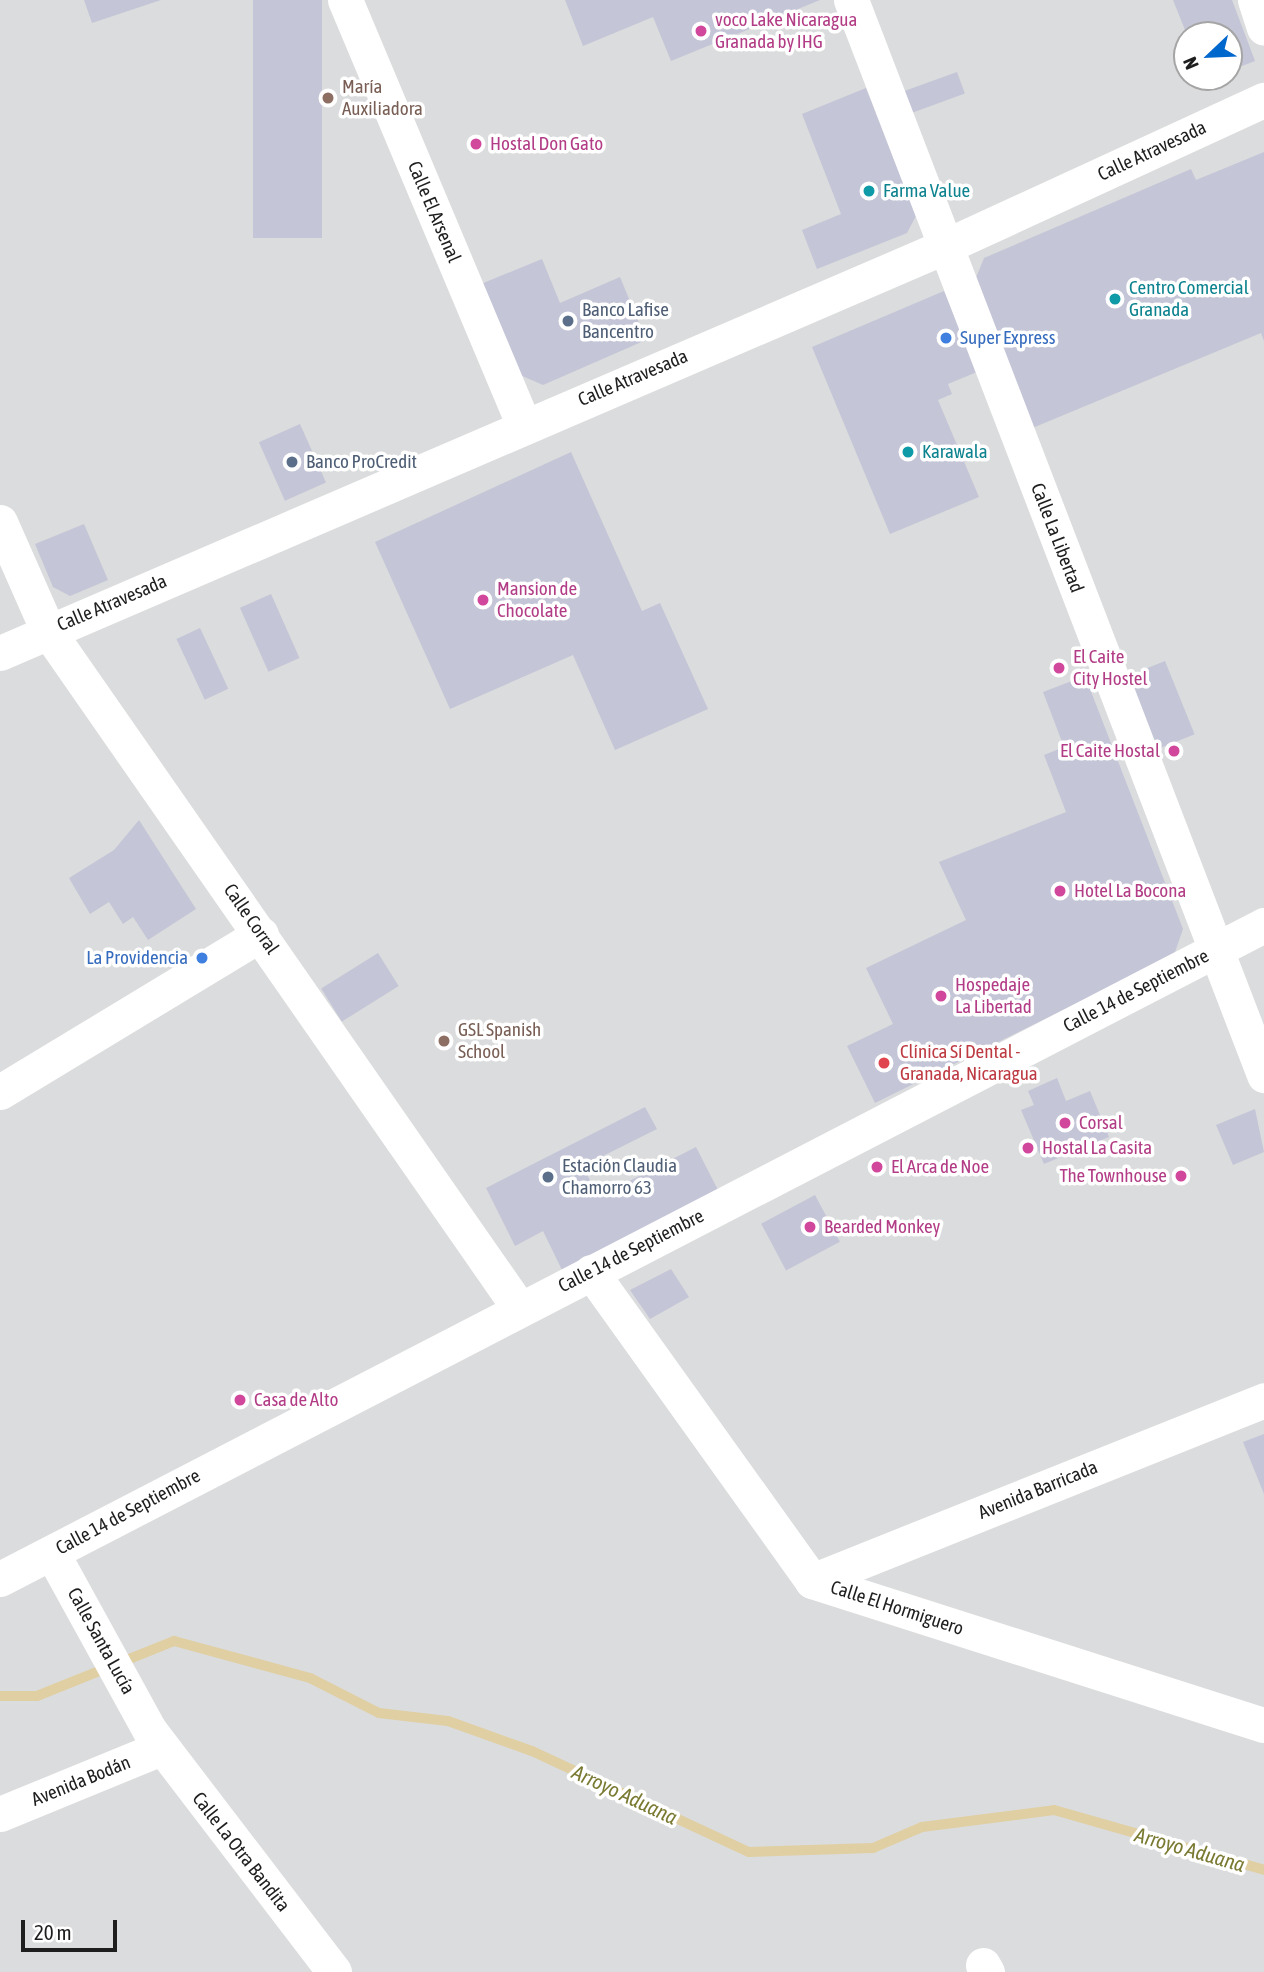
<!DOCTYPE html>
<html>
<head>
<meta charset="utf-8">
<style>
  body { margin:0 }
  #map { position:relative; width:1264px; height:1972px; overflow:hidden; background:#e6e4f0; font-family:"Asap Condensed",sans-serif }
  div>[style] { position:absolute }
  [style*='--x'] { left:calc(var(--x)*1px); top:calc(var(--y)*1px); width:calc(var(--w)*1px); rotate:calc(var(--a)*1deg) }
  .residential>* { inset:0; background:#dbdcdd }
  .stream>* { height:10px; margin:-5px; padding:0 5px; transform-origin:5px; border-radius:5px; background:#e0cfa2 }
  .building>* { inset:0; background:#c4c5d7; transform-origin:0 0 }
  .minor>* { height:35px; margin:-17.5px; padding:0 17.5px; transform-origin:17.5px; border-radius:17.5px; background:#fff }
  .dots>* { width:19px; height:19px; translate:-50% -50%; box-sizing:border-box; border:4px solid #fff; border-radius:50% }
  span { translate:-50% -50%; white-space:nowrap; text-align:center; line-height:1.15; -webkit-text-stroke:7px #fff; paint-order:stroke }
  .hotel-label { font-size:19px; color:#b23c85 }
  .left { translate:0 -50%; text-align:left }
  .right { translate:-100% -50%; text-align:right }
  .education-label { font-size:19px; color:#785e54 }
  .street-label { font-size:19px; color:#1e1e1e }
  .culture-label { font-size:19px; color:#0d838f }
  .service-label { font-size:19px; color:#4e5e75 }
  .shop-label { font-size:19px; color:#366cbe }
  .health-label { font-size:19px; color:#be3a42 }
  .water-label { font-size:21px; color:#7a7a33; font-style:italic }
  .north { position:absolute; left:1173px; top:21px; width:70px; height:70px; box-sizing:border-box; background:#fff; border:2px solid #a5a5a5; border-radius:50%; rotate:247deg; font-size:19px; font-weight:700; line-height:28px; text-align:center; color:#1e1e1e }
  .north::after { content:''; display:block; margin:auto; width:24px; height:32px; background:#0067cd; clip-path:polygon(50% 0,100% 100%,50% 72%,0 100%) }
  .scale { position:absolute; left:21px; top:1920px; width:96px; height:32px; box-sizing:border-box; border:4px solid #1e1e1e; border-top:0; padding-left:9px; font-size:21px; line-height:24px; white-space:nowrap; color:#1e1e1e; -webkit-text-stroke:5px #fff; paint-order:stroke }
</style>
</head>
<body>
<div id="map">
  <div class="residential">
    <i style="clip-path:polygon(evenodd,0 0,1264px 0,1264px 1972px,0 1972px,0 0,1187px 35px,1229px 35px,1229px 77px,1187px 77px,1187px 35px)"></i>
  </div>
  <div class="stream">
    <i style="--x:0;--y:1696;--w:37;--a:0"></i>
    <i style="--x:37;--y:1696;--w:148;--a:-21.9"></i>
    <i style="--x:174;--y:1641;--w:141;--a:15.2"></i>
    <i style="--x:310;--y:1678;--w:77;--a:26.9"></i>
    <i style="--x:379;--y:1713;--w:69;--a:6.6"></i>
    <i style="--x:448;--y:1721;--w:89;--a:19.7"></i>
    <i style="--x:532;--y:1751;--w:239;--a:25"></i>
    <i style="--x:749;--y:1852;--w:124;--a:-1.8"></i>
    <i style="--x:873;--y:1848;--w:53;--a:-23.2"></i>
    <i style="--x:922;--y:1827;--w:133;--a:-7.3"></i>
    <i style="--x:1054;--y:1810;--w:218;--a:15.9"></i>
  </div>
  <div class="building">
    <i style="clip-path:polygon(84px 0,161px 0,92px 23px)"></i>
    <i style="left:253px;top:0;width:69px;height:238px"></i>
    <i style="clip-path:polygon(565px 0,820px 0,671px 61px,653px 17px,583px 46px)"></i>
    <i style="clip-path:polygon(1173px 0,1232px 0,1255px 61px,1229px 71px,1229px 35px,1187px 35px)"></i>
    <i style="left:957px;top:72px;width:23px;height:61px;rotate:70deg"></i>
    <i style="clip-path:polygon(866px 88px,916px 216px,907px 233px,817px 269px,802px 230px,841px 214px,802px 114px)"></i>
    <i style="clip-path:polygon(1264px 152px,1264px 341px,1261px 333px,1030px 429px,971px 290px,984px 258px,1191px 169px,1196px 180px)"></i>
    <i style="clip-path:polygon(542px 259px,560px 303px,620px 277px,646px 340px,543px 385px,520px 375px,481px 284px)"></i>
    <i style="clip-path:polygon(944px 291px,977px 372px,948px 384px,952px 394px,938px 400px,979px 497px,890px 534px,812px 347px)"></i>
    <i style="left:300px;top:424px;width:64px;height:45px;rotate:66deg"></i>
    <i style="clip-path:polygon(571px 452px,642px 611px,660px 603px,708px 709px,615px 750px,573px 655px,450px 709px,375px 542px)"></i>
    <i style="clip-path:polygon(84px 524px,108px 580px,70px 596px,53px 587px,35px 544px)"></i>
    <i style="left:271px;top:594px;width:70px;height:34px;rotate:66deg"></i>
    <i style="left:200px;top:628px;width:67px;height:26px;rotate:65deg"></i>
    <i style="left:1165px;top:661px;width:79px;height:43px;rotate:68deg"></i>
    <i style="clip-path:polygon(1085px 676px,1183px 929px,1174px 955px,875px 1103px,847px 1046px,893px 1024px,866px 968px,966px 920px,939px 862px,1066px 812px,1044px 755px,1064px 747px,1043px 692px)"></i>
    <i style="clip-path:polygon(139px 820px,196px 909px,148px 940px,133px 917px,123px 924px,109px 902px,90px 914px,69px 878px,114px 850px)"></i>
    <i style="left:378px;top:953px;width:39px;height:67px;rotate:58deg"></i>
    <i style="clip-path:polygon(1057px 1078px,1066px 1101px,1090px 1091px,1109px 1137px,1044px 1164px,1021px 1110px,1034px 1105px,1028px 1091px)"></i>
    <i style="clip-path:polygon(645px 1107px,657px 1129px,583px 1166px,598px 1197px,696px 1147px,718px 1190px,562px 1270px,543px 1231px,515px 1246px,486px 1188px)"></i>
    <i style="clip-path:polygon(1255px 1109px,1264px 1152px,1233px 1165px,1216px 1125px)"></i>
    <i style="left:815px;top:1195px;width:53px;height:61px;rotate:62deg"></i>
    <i style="clip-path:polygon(671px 1269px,689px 1297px,650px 1319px,630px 1290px)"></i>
    <i style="clip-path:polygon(1264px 1434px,1264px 1494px,1243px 1442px)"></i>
  </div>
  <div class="minor">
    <i style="--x:345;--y:0;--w:460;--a:67.2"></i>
    <i style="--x:851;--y:0;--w:1152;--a:68.98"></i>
    <i style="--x:1255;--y:0;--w:29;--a:72"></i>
    <i style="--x:0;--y:522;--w:119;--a:66.2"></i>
    <i style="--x:48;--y:631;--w:825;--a:55.17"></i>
    <i style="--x:0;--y:653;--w:1030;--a:-23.28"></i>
    <i style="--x:946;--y:246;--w:350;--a:-24.7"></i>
    <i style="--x:0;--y:1092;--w:305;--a:-31.2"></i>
    <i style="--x:591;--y:1272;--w:380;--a:54.4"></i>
    <i style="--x:812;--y:1581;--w:474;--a:17.7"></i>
    <i style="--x:52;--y:1553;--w:203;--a:61.2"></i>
    <i style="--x:150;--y:1731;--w:303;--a:52.6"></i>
    <i style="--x:0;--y:1579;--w:1423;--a:-27.36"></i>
    <i style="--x:812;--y:1581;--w:487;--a:-21.8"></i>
    <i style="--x:0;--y:1814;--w:174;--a:-22.3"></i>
    <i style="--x:983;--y:1965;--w:8;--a:60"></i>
  </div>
  <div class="dots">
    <i style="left:701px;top:31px;background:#d1479c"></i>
    <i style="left:328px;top:98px;background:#8d6e63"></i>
    <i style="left:476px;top:144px;background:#d1479c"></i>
    <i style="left:869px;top:191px;background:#0f9aa8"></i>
    <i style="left:1115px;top:299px;background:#0f9aa8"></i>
    <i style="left:568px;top:321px;background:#5c6f8a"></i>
    <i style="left:946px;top:338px;background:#3f7fe0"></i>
    <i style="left:908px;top:452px;background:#0f9aa8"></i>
    <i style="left:292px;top:462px;background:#5c6f8a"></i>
    <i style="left:483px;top:600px;background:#d1479c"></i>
    <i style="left:1059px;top:668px;background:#d1479c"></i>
    <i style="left:1174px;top:751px;background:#d1479c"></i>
    <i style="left:1060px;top:891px;background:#d1479c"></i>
    <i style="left:202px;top:958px;background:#3f7fe0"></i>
    <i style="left:941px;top:996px;background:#d1479c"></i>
    <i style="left:444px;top:1041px;background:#8d6e63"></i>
    <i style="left:884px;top:1063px;background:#e0444e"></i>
    <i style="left:1065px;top:1123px;background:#d1479c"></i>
    <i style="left:1028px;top:1148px;background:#d1479c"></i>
    <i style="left:877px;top:1167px;background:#d1479c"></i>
    <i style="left:1181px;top:1176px;background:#d1479c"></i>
    <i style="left:548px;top:1177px;background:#5c6f8a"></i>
    <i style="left:810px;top:1227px;background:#d1479c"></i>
    <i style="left:240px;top:1400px;background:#d1479c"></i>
  </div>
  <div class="hotel-label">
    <span class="left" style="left:715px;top:31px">voco Lake Nicaragua<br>Granada by IHG</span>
    <span class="left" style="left:490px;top:144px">Hostal Don Gato</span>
    <span class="left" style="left:497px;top:600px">Mansion de<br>Chocolate</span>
    <span class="left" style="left:1073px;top:668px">El Caite<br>City Hostel</span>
    <span class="right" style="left:1160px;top:751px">El Caite Hostal</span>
    <span class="left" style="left:1074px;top:891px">Hotel La Bocona</span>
    <span class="left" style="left:955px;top:996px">Hospedaje<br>La Libertad</span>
    <span class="left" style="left:1079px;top:1123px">Corsal</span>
    <span class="left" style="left:1042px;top:1148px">Hostal La Casita</span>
    <span class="left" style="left:891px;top:1167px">El Arca de Noe</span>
    <span class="right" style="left:1167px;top:1176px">The Townhouse</span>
    <span class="left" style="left:824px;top:1227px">Bearded Monkey</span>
    <span class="left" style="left:254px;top:1400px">Casa de Alto</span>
  </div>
  <div class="education-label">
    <span class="left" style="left:342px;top:98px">María<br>Auxiliadora</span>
    <span class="left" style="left:458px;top:1041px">GSL Spanish<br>School</span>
  </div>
  <div class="street-label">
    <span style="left:1152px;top:151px;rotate:-25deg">Calle Atravesada</span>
    <span style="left:434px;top:212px;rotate:67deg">Calle El Arsenal</span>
    <span style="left:633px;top:378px;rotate:-23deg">Calle Atravesada</span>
    <span style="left:1057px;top:538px;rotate:69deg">Calle La Libertad</span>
    <span style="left:112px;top:603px;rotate:-23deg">Calle Atravesada</span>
    <span style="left:251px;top:919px;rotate:55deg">Calle Corral</span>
    <span style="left:1136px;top:991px;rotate:-27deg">Calle 14 de Septiembre</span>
    <span style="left:631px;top:1251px;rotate:-27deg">Calle 14 de Septiembre</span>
    <span style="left:1038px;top:1490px;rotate:-22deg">Avenida Barricada</span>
    <span style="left:128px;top:1512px;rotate:-28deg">Calle 14 de Septiembre</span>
    <span style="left:897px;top:1608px;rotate:18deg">Calle El Hormiguero</span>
    <span style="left:101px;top:1641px;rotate:61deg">Calle Santa Lucía</span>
    <span style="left:81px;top:1781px;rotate:-22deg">Avenida Bodán</span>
    <span style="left:241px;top:1852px;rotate:52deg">Calle La Otra Bandita</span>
  </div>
  <div class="culture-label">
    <span class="left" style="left:883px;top:191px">Farma Value</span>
    <span class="left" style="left:1129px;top:299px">Centro Comercial<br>Granada</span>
    <span class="left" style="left:922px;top:452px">Karawala</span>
  </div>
  <div class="service-label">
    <span class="left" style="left:582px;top:321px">Banco Lafise<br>Bancentro</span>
    <span class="left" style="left:306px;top:462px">Banco ProCredit</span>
    <span class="left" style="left:562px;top:1177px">Estación Claudia<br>Chamorro 63</span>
  </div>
  <div class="shop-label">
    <span class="left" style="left:960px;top:338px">Super Express</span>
    <span class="right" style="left:188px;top:958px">La Providencia</span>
  </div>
  <div class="health-label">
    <span class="left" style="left:900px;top:1063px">Clínica Sí Dental -<br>Granada, Nicaragua</span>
  </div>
  <div class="water-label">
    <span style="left:625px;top:1794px;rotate:25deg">Arroyo Aduana</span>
    <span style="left:1190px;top:1849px;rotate:16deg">Arroyo Aduana</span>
  </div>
  <div class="north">N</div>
  <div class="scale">20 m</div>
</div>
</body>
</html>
